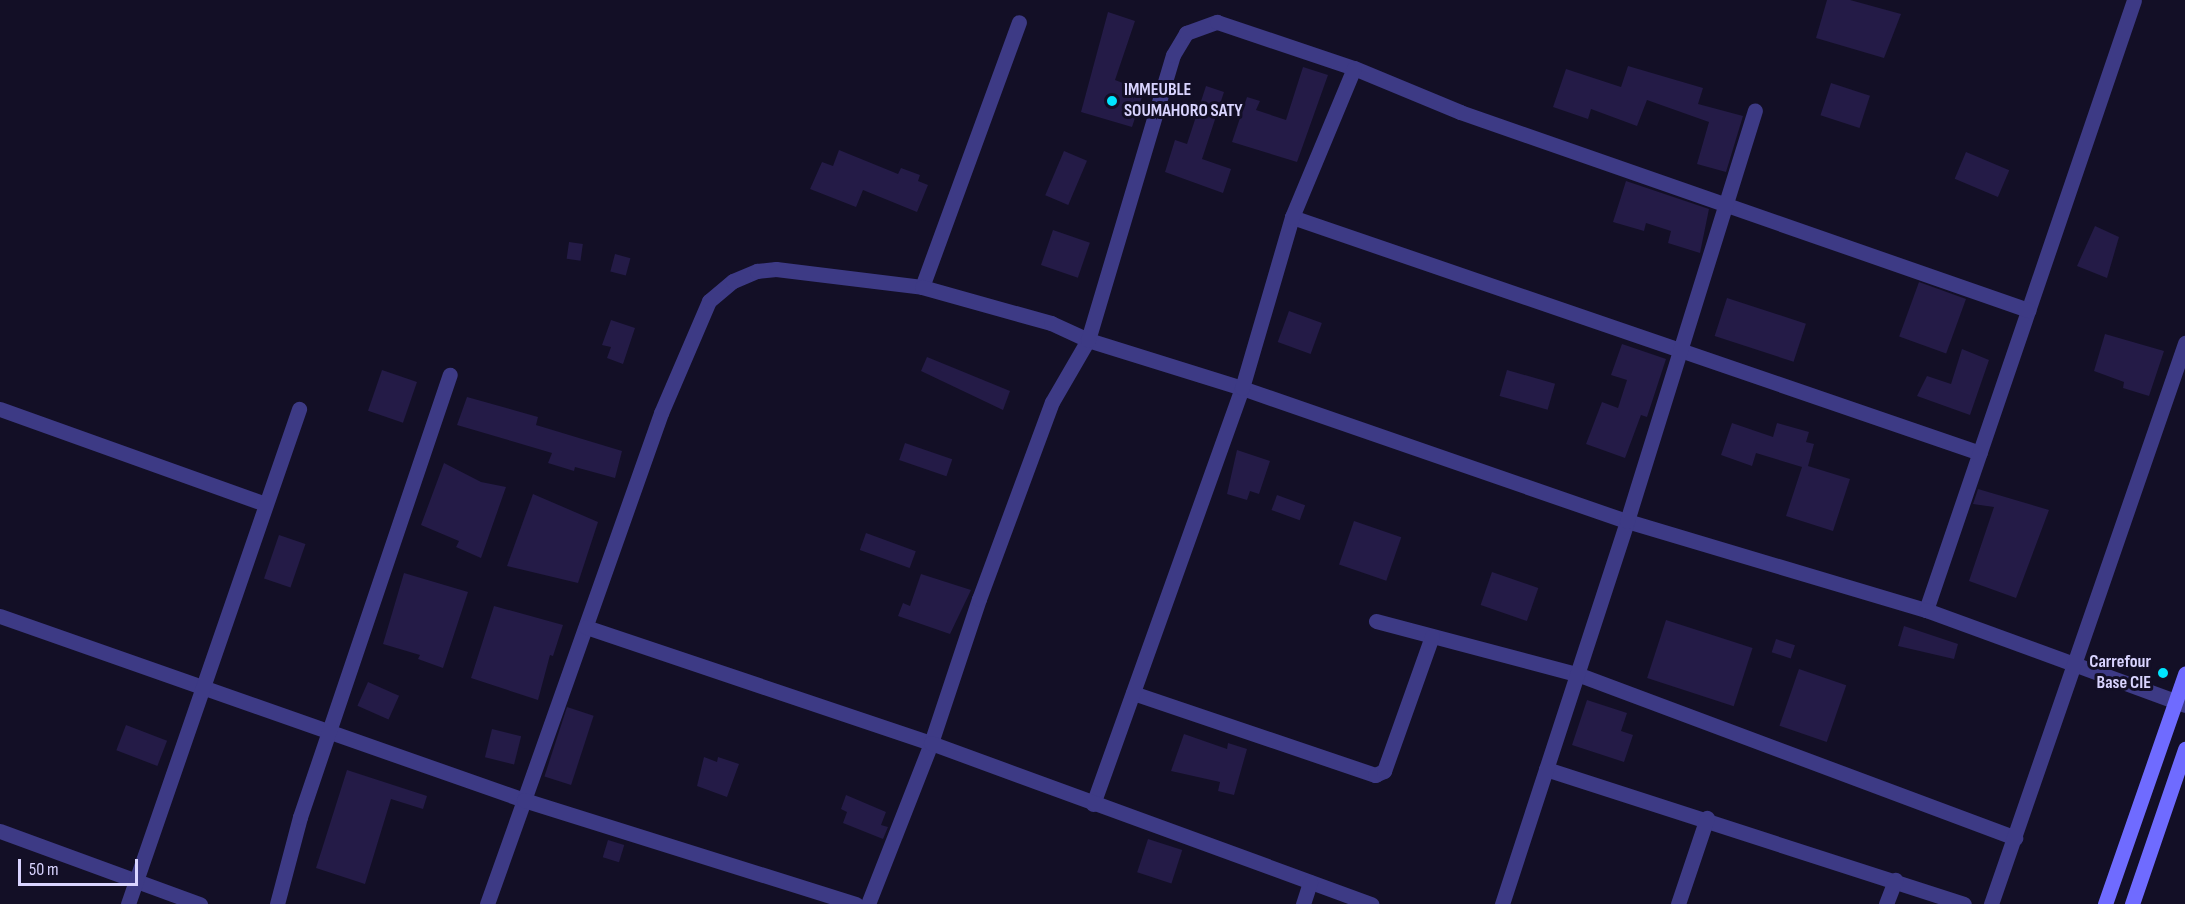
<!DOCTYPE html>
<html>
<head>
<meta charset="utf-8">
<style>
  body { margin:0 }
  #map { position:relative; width:2185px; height:904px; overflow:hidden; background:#130f26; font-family:"Sofia Sans Condensed",sans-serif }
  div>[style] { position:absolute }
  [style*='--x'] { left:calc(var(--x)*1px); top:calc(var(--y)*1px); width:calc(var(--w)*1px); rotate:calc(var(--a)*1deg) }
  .building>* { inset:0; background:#241b47; transform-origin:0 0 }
  .street>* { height:15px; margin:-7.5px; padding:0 7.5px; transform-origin:7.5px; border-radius:7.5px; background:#3d3a85 }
  .secondary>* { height:15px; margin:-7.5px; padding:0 7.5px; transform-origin:7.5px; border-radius:7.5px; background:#6f6bff }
  .dots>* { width:16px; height:16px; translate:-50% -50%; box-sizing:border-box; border:3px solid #130f26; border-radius:50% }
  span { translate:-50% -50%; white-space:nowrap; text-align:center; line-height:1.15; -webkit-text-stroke:6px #130f26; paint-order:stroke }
  .poi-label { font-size:18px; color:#d9d4ff; font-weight:700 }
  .left { translate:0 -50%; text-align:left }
  .right { translate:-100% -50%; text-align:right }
  .scale { position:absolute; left:18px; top:859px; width:120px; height:27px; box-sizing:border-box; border:3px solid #d9d4ff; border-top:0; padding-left:8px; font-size:18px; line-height:21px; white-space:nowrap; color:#d9d4ff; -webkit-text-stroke:4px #130f26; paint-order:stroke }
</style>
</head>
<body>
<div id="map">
  <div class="building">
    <i style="clip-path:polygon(1827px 0,1850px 0,1901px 14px,1884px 58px,1816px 38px)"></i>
    <i style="clip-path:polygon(1108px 12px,1135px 21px,1115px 80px,1144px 91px,1132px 127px,1081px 112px)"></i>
    <i style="clip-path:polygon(1628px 66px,1703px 88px,1698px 104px,1743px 116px,1726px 172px,1697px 164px,1709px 122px,1647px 100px,1637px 126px,1591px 109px,1588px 119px,1553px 107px,1566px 69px,1621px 87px)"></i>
    <i style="clip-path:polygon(1303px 67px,1328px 75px,1297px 162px,1232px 142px,1247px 97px,1260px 101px,1256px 110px,1286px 120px)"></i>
    <i style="left:1831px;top:83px;width:41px;height:34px;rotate:18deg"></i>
    <i style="clip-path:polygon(1206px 86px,1224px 92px,1202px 159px,1231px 169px,1223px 193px,1165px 172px,1175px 140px,1187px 144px)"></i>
    <i style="clip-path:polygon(839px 150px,898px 174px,901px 168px,920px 175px,918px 181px,928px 185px,917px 212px,863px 190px,856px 207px,810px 189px,822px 162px,833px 166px)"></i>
    <i style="left:1064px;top:151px;width:25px;height:48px;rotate:23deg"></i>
    <i style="left:1966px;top:152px;width:47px;height:29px;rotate:23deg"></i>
    <i style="clip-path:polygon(1626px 181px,1709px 209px,1700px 253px,1668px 243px,1671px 231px,1646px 223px,1644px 231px,1613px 222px)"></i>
    <i style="clip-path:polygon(2095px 226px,2119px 237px,2107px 278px,2077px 266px)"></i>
    <i style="left:1053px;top:230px;width:39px;height:37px;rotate:19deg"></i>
    <i style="left:569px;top:242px;width:14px;height:17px;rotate:8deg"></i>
    <i style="left:615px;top:254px;width:16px;height:18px;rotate:15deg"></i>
    <i style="left:1919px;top:282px;width:50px;height:58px;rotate:20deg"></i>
    <i style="left:1727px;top:298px;width:83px;height:40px;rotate:18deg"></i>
    <i style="left:1289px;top:311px;width:35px;height:33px;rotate:20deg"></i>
    <i style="clip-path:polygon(611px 320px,635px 328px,623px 364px,607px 358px,611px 347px,602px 345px)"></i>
    <i style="clip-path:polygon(2105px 334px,2164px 351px,2149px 396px,2123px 388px,2124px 382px,2094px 371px)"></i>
    <i style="clip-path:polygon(1622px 344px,1666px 359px,1647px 417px,1641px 415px,1625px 458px,1586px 444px,1602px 402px,1618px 408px,1627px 380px,1611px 375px)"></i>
    <i style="clip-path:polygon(1962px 349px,1989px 360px,1970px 415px,1917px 396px,1927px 376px,1951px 384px)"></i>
    <i style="clip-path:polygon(927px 357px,1010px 391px,1003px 410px,921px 371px)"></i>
    <i style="left:382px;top:370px;width:37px;height:43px;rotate:19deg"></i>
    <i style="left:1507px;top:370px;width:50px;height:27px;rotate:16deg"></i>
    <i style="clip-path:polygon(467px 397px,538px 417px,536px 425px,622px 451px,615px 478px,575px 467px,574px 471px,548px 463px,552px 453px,457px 425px)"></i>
    <i style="clip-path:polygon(1732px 423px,1773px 437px,1777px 423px,1809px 432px,1806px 442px,1814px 444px,1808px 466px,1850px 479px,1833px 531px,1786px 516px,1802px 467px,1756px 453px,1752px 466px,1721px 455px)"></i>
    <i style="left:905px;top:443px;width:50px;height:18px;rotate:19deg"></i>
    <i style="clip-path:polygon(1237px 450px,1270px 461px,1259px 494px,1250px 491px,1247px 500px,1227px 494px)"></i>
    <i style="clip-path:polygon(444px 463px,481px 482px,506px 487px,481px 558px,456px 547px,459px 541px,421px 525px)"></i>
    <i style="clip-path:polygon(1978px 489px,2049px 510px,2016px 598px,1969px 581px,1994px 507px,1973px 504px)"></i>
    <i style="clip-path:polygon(533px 494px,598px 522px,578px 583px,507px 566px)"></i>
    <i style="left:1277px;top:495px;width:30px;height:16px;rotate:20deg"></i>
    <i style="left:1354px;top:521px;width:50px;height:46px;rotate:19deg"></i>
    <i style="left:866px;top:533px;width:53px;height:18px;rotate:20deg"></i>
    <i style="left:279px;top:535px;width:28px;height:46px;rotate:19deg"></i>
    <i style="left:1492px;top:572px;width:49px;height:35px;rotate:19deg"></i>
    <i style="clip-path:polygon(404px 573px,468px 592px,443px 668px,418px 659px,420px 655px,383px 644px)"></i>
    <i style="clip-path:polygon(921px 574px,971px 590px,950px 634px,898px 616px,903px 603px,910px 606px)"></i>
    <i style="clip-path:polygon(494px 606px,563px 625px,553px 656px,550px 655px,538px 700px,471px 678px)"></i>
    <i style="left:1666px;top:620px;width:91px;height:61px;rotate:18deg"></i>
    <i style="clip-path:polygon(1904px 626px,1958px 644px,1954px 659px,1898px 646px)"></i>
    <i style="left:1776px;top:639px;width:20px;height:14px;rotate:18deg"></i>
    <i style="left:1799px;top:669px;width:50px;height:60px;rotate:19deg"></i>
    <i style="left:368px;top:682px;width:34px;height:26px;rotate:24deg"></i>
    <i style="clip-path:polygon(1587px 700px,1627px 713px,1621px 731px,1633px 735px,1624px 762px,1572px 745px)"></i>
    <i style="left:567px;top:707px;width:28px;height:73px;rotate:18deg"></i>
    <i style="left:126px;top:725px;width:44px;height:27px;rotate:21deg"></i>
    <i style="left:492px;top:729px;width:30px;height:29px;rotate:14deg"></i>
    <i style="clip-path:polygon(1184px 734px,1227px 749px,1228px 743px,1247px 749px,1234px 795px,1218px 791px,1220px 782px,1171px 771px)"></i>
    <i style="clip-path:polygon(704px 757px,717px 762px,718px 757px,739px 764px,727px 797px,697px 786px)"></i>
    <i style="clip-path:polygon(347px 770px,427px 796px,423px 809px,391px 799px,365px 884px,316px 868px)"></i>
    <i style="clip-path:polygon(846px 795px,886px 812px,881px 825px,888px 827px,883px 839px,843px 823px,847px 812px,841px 809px)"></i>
    <i style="left:1148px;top:839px;width:36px;height:35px;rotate:18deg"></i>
    <i style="left:608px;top:840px;width:17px;height:18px;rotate:17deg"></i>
  </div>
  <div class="street">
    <i style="--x:1292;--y:217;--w:727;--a:18.93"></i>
    <i style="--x:922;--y:287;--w:282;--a:-69.9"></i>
    <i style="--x:0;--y:409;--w:282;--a:19.7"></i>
    <i style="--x:1926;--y:610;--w:644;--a:-71.17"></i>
    <i style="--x:0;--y:616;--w:555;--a:19.35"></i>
    <i style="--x:524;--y:800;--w:411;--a:-70.5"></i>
    <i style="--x:661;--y:413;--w:122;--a:-66.8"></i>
    <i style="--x:709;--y:301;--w:31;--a:-40"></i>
    <i style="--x:733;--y:281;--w:26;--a:-23"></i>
    <i style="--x:757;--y:271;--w:19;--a:-6"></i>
    <i style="--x:776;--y:269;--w:147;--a:7"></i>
    <i style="--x:922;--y:287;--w:134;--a:15.6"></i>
    <i style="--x:1051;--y:323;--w:41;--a:24.7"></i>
    <i style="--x:1088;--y:340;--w:161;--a:17.3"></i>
    <i style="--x:1242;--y:388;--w:407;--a:19.1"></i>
    <i style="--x:1627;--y:521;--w:312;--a:16.6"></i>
    <i style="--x:1926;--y:610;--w:276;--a:20.1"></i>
    <i style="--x:1376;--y:621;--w:208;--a:14.8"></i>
    <i style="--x:1577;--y:674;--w:468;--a:20.5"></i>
    <i style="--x:586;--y:627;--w:364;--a:18.6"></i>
    <i style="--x:931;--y:743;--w:152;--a:-71.6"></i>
    <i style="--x:979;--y:599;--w:210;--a:-69.7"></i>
    <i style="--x:1052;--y:402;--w:72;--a:-59.9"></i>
    <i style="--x:1088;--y:340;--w:297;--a:-73.4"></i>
    <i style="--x:1173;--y:55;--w:26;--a:-59"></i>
    <i style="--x:1186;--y:33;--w:33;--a:-20"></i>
    <i style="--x:1217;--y:22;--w:145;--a:18.6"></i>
    <i style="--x:1354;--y:68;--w:115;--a:22.5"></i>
    <i style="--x:1460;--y:112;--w:602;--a:19.22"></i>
    <i style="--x:1133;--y:693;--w:256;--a:18.7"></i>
    <i style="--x:1375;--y:775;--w:10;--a:-24"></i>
    <i style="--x:1384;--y:771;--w:143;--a:-70.4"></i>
    <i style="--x:1546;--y:769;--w:439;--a:17.9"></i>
    <i style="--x:1093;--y:804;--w:442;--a:-70.3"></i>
    <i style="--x:1242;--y:388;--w:178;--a:-73.7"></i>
    <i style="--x:1292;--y:217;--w:161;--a:-67.4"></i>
    <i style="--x:0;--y:831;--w:213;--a:20.1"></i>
    <i style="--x:128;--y:904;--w:524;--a:-70.94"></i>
    <i style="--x:277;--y:904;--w:90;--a:-75.2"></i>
    <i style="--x:300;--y:817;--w:467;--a:-71.3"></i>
    <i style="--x:487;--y:904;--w:110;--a:-70.4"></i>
    <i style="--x:524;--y:800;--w:348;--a:17.4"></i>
    <i style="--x:868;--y:904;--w:173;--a:-68.6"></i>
    <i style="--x:931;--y:743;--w:469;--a:20.1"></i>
    <i style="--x:1303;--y:904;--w:23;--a:-72"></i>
    <i style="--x:1502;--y:904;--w:403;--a:-71.9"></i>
    <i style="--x:1627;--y:521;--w:430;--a:-72.7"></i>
    <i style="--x:1678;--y:904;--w:91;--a:-71.4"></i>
    <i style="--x:1886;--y:904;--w:26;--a:-69"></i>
    <i style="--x:1991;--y:904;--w:594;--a:-70.92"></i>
  </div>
  <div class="secondary">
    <i style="--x:2105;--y:904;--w:244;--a:-70.8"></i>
    <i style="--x:2132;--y:904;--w:164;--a:-71.1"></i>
  </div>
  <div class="dots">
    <i style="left:1112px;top:101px;background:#00e5ff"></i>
    <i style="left:2163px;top:673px;background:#00e5ff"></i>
  </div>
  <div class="poi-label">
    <span class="left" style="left:1124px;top:101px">IMMEUBLE<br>SOUMAHORO SATY</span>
    <span class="right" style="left:2151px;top:673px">Carrefour<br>Base CIE</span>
  </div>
  <div class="scale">50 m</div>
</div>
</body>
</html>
